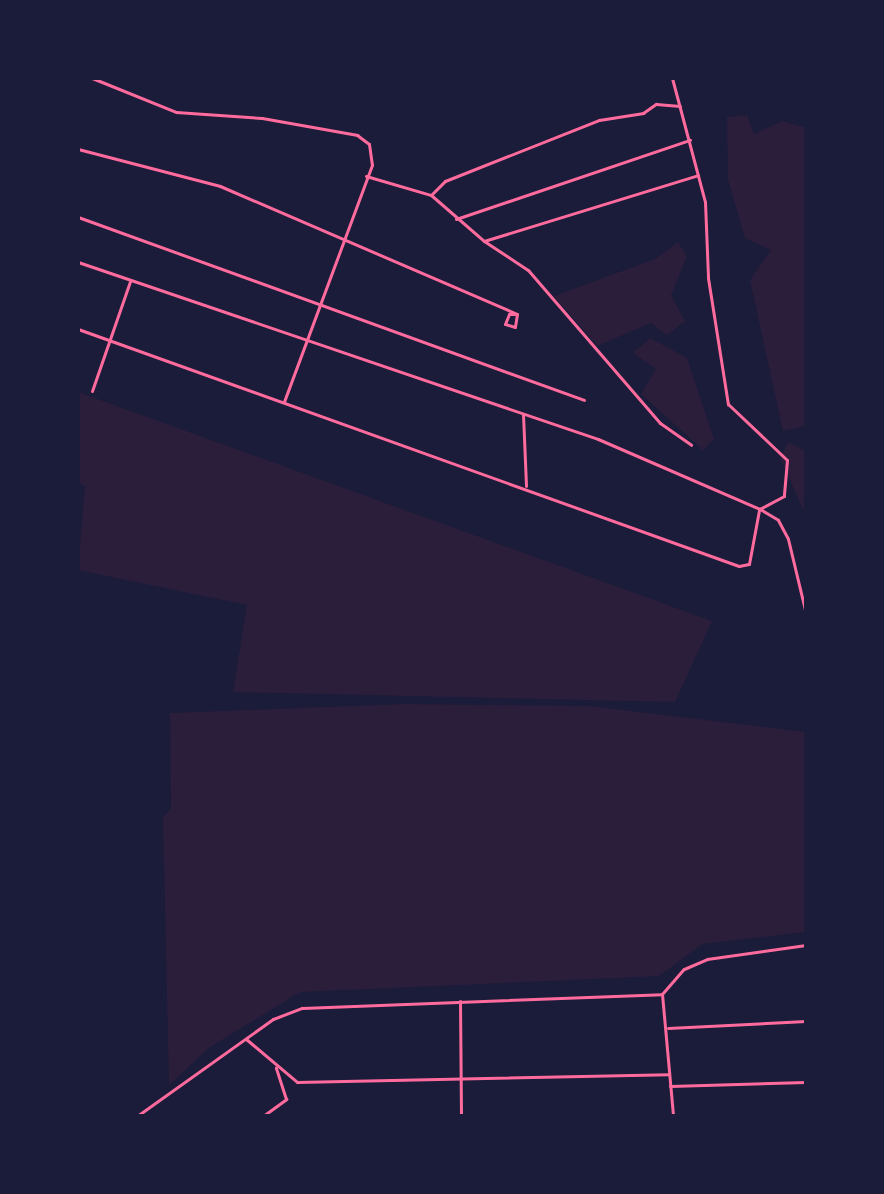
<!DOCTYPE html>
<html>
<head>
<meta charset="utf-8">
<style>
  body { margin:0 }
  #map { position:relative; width:884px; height:1194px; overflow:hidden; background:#1b1b3a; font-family:"Roboto Condensed",sans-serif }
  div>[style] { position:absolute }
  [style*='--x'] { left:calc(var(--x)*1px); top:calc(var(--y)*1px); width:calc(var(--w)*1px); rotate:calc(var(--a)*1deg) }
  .green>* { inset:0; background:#2a1e3b }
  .minor>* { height:3px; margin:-1.5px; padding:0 1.5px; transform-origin:1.5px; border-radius:1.5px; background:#ff6b9d }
  .tertiary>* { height:3px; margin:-1.5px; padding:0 1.5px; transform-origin:1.5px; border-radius:1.5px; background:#ff6b9d }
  span { translate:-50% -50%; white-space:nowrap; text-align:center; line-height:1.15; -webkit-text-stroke:8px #1b1b3a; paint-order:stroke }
  .frame { position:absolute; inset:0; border:80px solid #1b1b3a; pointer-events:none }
</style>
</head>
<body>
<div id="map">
  <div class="green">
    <i style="clip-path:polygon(747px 115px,754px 134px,782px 121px,806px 128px,806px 426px,783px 431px,750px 280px,771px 250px,745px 238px,728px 179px,727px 117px)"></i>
    <i style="clip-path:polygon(678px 242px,687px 256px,671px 295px,685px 321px,667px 335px,651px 323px,597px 346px,554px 296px,655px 259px)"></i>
    <i style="clip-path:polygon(650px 338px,687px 358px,714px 439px,703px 450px,641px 394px,656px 369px,633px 353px)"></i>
    <i style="clip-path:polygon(78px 392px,712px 621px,675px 702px,233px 692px,247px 605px,78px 570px,85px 486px,78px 483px)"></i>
    <i style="clip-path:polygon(788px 442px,806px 451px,806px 516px,780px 458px)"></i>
    <i style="clip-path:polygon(405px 704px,589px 706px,806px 732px,806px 932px,702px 944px,659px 976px,300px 992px,210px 1047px,169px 1085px,163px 817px,171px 808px,170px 713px)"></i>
  </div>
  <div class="minor">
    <i style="--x:92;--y:78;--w:91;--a:22"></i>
    <i style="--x:176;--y:112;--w:86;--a:4"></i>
    <i style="--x:262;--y:118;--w:97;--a:10.1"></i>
    <i style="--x:357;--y:135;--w:15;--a:37"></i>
    <i style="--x:369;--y:144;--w:21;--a:82"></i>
    <i style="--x:372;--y:165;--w:253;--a:110.4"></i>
    <i style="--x:672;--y:78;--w:128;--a:75.1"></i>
    <i style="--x:705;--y:202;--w:76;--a:87.7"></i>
    <i style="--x:708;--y:278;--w:128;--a:81"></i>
    <i style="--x:728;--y:404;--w:81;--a:43.5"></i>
    <i style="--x:787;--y:460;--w:36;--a:95"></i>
    <i style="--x:784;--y:496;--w:27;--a:152"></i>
    <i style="--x:78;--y:149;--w:147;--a:14.6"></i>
    <i style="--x:220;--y:186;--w:323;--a:23.3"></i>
    <i style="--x:366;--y:176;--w:68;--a:16.3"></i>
    <i style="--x:431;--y:195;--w:70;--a:41"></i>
    <i style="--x:484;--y:241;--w:224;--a:-17.1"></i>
    <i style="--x:431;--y:195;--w:20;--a:-45"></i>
    <i style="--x:445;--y:181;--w:166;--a:-21.6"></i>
    <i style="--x:599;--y:120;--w:45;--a:-9"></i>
    <i style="--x:643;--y:113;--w:16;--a:-35"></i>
    <i style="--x:656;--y:104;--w:24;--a:5"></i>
    <i style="--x:78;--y:217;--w:538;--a:19.88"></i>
    <i style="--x:456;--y:219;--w:247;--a:-18.7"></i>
    <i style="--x:484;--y:241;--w:53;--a:33.4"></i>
    <i style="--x:528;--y:270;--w:202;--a:49.2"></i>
    <i style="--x:660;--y:423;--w:38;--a:35"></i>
    <i style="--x:78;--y:262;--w:549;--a:18.8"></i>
    <i style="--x:598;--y:439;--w:176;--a:23.4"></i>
    <i style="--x:760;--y:509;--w:21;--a:31"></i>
    <i style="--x:778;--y:520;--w:21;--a:62"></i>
    <i style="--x:788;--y:539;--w:77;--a:76.5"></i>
    <i style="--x:509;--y:314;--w:8;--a:0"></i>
    <i style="--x:517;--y:314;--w:13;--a:99"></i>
    <i style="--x:515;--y:327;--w:10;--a:-163"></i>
    <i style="--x:505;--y:324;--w:11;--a:-68"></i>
    <i style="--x:78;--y:329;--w:702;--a:19.73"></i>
    <i style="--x:739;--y:566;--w:10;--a:-11"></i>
    <i style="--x:749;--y:564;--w:55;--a:-79.5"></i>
    <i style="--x:92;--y:391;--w:116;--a:-70.9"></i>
    <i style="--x:523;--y:414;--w:72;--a:87.6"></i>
    <i style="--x:460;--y:1001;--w:115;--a:89.5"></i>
    <i style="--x:668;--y:1028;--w:138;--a:-2.9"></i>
    <i style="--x:246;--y:1039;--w:67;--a:40.1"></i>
    <i style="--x:297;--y:1082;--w:372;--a:-1.2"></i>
    <i style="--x:670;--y:1086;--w:136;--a:-1.7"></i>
    <i style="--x:263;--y:1116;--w:29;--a:-36"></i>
    <i style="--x:286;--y:1099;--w:33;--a:-108"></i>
  </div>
  <div class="tertiary">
    <i style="--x:662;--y:994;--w:122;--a:84.8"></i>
    <i style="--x:137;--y:1116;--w:167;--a:-35.5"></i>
    <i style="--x:273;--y:1019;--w:31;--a:-21"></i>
    <i style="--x:302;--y:1008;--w:360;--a:-2.2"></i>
    <i style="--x:662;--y:994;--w:33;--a:-49"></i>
    <i style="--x:684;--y:969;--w:25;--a:-23"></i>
    <i style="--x:707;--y:959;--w:100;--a:-8"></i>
  </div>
  <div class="frame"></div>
</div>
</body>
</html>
